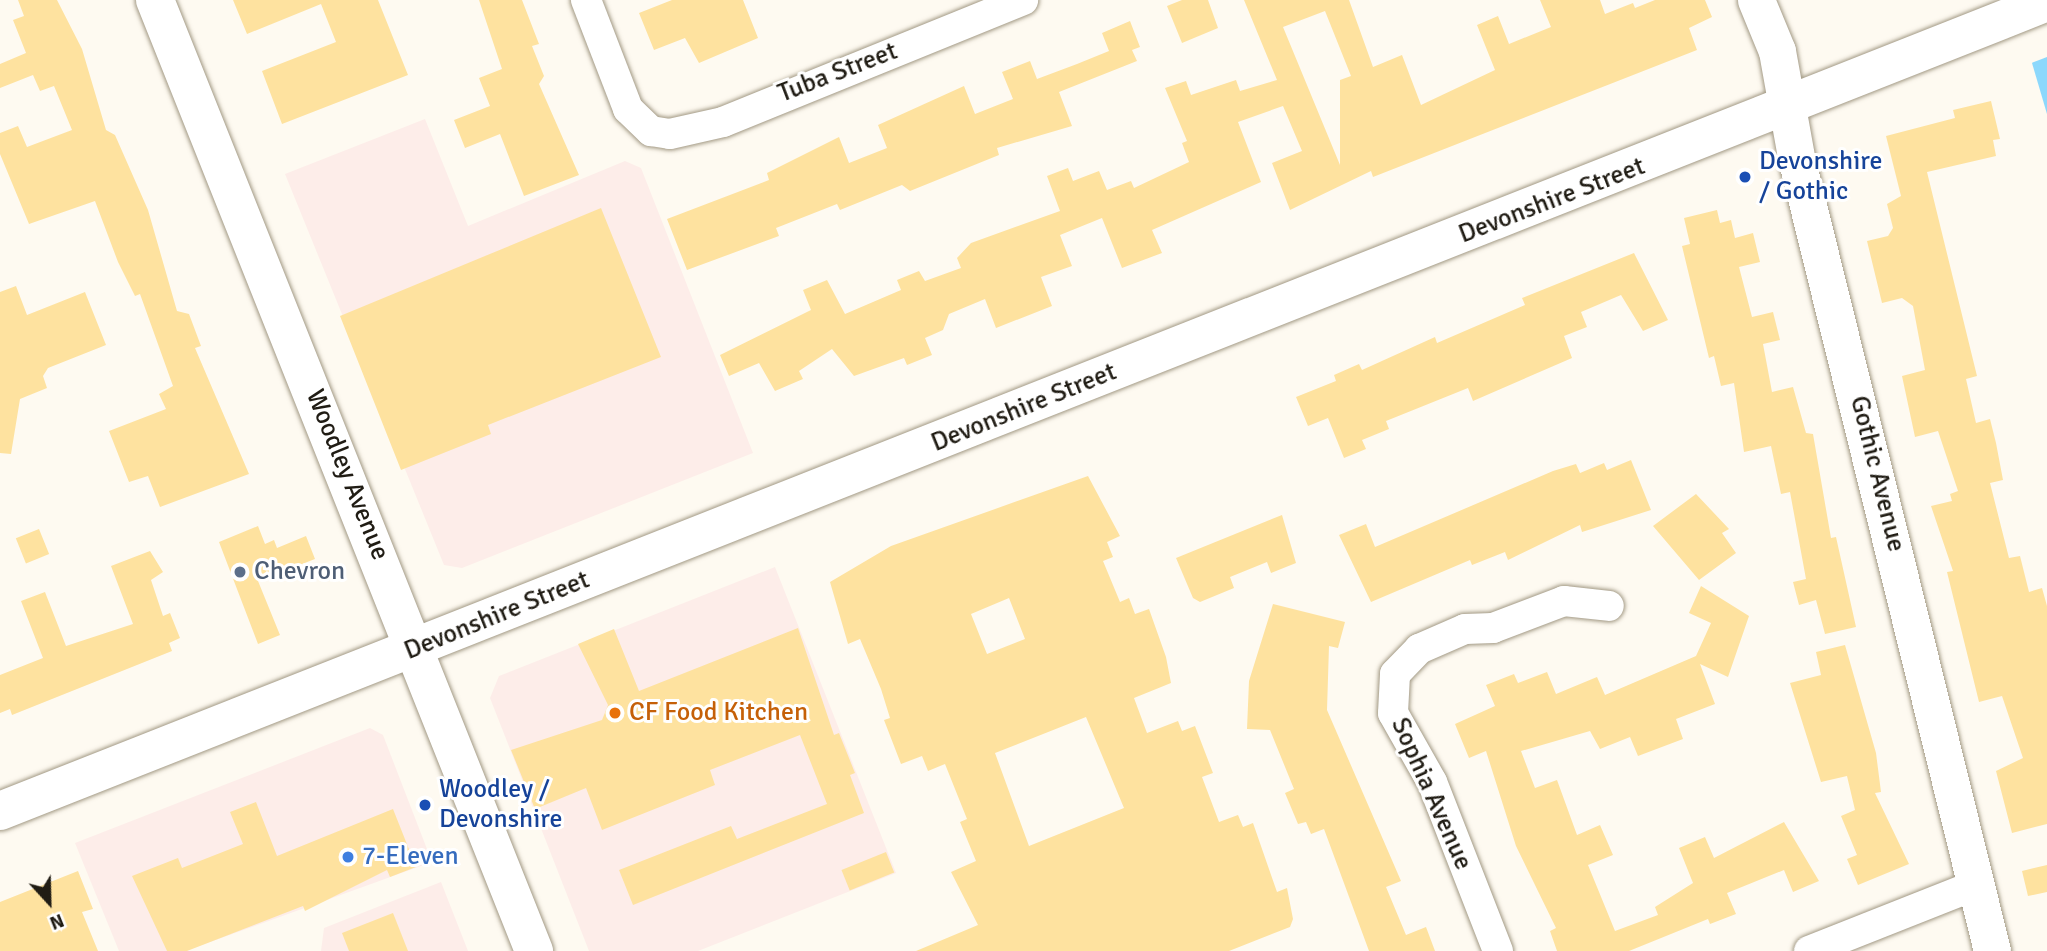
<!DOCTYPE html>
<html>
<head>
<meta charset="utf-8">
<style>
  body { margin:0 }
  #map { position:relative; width:2047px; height:951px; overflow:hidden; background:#fefaf1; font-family:Signika,sans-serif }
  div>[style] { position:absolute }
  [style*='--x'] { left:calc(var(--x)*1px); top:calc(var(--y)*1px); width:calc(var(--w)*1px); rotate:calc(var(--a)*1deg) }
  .commercial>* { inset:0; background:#fdede9 }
  .water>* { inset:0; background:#8cd8fc }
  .pier>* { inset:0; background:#fefaf1 }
  .building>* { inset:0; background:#fee29f; transform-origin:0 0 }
  .roads { filter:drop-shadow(0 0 2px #a29984) drop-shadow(0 0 2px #a29984) }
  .minor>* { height:30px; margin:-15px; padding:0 15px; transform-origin:15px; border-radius:15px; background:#fff }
  .tertiary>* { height:37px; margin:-18.5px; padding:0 18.5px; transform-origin:18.5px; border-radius:18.5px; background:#fff }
  .primary>* { height:38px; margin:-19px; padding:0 19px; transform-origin:19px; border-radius:19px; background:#fff }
  .dots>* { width:19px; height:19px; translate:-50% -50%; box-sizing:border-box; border:4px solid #fff; border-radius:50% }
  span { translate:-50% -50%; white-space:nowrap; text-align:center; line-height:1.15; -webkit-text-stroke:6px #fff; paint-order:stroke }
  .street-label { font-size:26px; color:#201c14 }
  .transit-label { font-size:26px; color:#164399 }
  .left { translate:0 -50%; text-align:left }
  .service-label { font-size:26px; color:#4e5e75 }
  .food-label { font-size:26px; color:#c56008 }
  .shop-label { font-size:26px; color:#366cbe }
  .north { position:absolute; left:14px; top:867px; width:70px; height:70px; -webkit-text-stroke:5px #fff; paint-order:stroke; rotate:158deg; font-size:19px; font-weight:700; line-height:28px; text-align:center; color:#201c14 }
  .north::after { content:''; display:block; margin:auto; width:24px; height:32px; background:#201c14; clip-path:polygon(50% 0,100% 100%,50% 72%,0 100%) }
</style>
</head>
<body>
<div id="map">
  <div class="commercial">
    <i style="clip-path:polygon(425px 119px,468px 226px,625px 161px,641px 168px,753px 453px,462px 568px,444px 565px,285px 174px)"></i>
    <i style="clip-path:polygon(775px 567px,896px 873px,698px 951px,589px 951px,490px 698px,499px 676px)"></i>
    <i style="clip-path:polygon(370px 728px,383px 735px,432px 862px,185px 951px,119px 951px,75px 843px)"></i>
    <i style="clip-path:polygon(441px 882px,468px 951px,321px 951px,324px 928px)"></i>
  </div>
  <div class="water">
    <i style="clip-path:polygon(2047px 0,2047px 114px,2032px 63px)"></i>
  </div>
  <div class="pier">
    <i style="clip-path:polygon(2020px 0,2047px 0,2047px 57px,2029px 64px)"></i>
  </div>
  <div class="building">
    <i style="clip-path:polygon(18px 0,57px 0,82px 49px,106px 130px,115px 135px,148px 210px,177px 311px,189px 314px,201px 346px,195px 348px,249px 474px,160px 507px,148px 476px,129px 482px,109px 431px,166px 409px,159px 394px,173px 386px,140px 294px,135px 296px,118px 262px,95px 201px,29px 224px,17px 195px,0 154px,0 133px,18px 126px,27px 147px,72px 130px,54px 86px,40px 91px,33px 75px,0 88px,0 64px,26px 53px,13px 20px,24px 16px)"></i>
    <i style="clip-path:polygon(233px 0,378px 0,408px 75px,282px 124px,262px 71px,336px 42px,321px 4px,247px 34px)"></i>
    <i style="clip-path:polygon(479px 0,522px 0,539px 44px,532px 46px,544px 76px,539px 84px,579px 175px,524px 196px,500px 134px,465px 148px,454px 120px,490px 106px,479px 78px,502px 69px)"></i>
    <i style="clip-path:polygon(672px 0,743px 0,758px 38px,699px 63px,685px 38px,654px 50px,639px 13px)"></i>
    <i style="clip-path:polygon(1182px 0,1208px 0,1218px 28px,1182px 43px,1167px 6px)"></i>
    <i style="clip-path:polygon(evenodd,1244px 0,1349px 0,1373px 67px,1402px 55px,1421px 105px,1495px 70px,1477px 25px,1498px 16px,1509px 44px,1551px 27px,1540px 0,1600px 0,1605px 14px,1633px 3px,1635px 8px,1655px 0,1705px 0,1712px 17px,1689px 28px,1697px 50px,1373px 177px,1371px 171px,1290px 210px,1272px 163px,1302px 151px,1283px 106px,1238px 122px,1261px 182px,1152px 230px,1162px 253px,1122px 268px,1102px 218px,1060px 235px,1072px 266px,1041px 277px,1052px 306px,996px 328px,985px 299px,949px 314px,943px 330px,925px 338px,932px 355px,907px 365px,904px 358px,854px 376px,832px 349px,799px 371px,803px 379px,775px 391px,759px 363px,729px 376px,720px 355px,811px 310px,803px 290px,827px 280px,845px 314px,901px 290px,897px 280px,919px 271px,925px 281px,961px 268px,957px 258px,971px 243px,1060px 211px,1047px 176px,1068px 168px,1073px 181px,1099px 171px,1107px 190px,1131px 181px,1134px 188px,1189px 162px,1182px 143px,1187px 141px,1165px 88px,1186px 81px,1191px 95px,1236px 80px,1240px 91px,1277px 80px,1244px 0,1325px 11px,1351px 76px,1340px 80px,1340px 165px,1283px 27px,1325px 11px)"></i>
    <i style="clip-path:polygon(1130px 21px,1140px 47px,1132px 50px,1137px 61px,1059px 92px,1072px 126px,997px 148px,999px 155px,910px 191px,902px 185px,840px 210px,837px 204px,776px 228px,779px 236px,687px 270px,667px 219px,769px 180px,767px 173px,839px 137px,849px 163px,887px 148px,878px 125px,964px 86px,975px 114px,1013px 99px,1002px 72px,1030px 61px,1037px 79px,1077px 64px,1109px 51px,1102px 33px)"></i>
    <i style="clip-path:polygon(1991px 101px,2000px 139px,1993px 140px,1996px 156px,1927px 172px,1977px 376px,1966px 379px,1976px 423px,1990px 419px,1996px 443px,2003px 480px,1990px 483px,2009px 558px,2020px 556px,2029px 592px,2042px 588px,2047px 606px,2047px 824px,2012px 833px,1996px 771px,2023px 758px,2002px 696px,1979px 702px,1947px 572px,1953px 571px,1931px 506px,1952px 501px,1950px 494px,1958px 491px,1938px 431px,1915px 437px,1902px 376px,1925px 370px,1913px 306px,1902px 298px,1882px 303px,1867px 241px,1888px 236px,1893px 228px,1887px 204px,1901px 196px,1886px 136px,1955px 118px,1953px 110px)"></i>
    <i style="clip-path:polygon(601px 208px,661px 357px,488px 425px,491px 434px,401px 470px,340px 316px)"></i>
    <i style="clip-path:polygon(1717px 210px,1720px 223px,1731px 220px,1735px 238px,1753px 233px,1760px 262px,1739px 267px,1752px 317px,1773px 312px,1780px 340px,1763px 344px,1772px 392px,1793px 387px,1806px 433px,1813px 434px,1831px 538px,1836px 537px,1856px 627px,1825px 634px,1816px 600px,1799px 605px,1793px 582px,1806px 579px,1790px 492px,1781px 494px,1771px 446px,1744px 452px,1734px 383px,1721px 386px,1714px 356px,1709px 358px,1682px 246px,1690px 244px,1684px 218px)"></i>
    <i style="clip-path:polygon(1634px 253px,1668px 320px,1643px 331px,1621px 295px,1581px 312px,1587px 327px,1564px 336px,1572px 358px,1473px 401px,1468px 388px,1386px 421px,1389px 429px,1362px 440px,1366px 449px,1344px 458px,1328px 418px,1308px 426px,1296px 397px,1336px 381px,1334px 375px,1359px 364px,1362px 370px,1435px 337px,1437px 343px,1525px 305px,1522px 298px)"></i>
    <i style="clip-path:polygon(16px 286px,27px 315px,85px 292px,106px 345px,48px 368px,43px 376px,47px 388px,20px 399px,11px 454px,0 453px,0 292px)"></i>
    <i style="clip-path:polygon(1631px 460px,1651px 510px,1582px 532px,1580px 525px,1508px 560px,1505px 552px,1472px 565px,1470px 560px,1371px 602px,1339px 535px,1366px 524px,1375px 547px,1553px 471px,1576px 464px,1580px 473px,1604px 463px,1607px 470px)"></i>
    <i style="clip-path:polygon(evenodd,1088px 476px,1120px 536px,1107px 542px,1113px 557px,1103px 561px,1120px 602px,1129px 598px,1135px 614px,1149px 609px,1166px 657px,1171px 683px,1134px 698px,1147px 733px,1178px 721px,1182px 731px,1195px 726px,1213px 773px,1202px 777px,1219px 822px,1238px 815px,1243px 827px,1253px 823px,1277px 892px,1287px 888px,1293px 919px,1290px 927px,1229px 951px,916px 951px,978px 925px,951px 872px,976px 861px,960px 822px,967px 819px,945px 764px,928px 771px,922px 756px,901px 764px,884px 720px,890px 718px,881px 689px,860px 639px,848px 644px,830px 582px,891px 546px,1088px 476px,1009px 598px,1025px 639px,987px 654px,971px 614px,1009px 598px,1088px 476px,1086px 717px,1124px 808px,1029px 846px,995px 753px,1086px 717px)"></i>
    <i style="clip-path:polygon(1696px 494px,1729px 529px,1722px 533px,1736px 553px,1699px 580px,1653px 526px)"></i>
    <i style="clip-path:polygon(1282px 515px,1296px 563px,1271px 573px,1267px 562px,1230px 577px,1234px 588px,1200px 602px,1193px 598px,1176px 558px)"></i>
    <i style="clip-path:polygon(258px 526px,265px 544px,274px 540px,277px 548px,306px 536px,315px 559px,258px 581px,280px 635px,258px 644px,219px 542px)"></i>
    <i style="left:39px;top:529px;width:27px;height:25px;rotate:68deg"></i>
    <i style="clip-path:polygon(150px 551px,163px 572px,151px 580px,163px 616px,170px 613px,180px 638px,169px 643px,172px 651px,12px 715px,10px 709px,0 713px,0 675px,43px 658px,21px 601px,45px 592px,66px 646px,133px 624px,111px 566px)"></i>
    <i style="clip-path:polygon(1701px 586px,1749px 616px,1728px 677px,1700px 664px,1715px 704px,1676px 719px,1683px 739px,1638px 756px,1630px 737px,1600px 749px,1590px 731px,1521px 751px,1535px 788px,1557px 780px,1577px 835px,1600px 825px,1613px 855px,1588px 865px,1615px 931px,1658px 915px,1655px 907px,1693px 883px,1679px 848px,1705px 837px,1714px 858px,1784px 822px,1819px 881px,1793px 892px,1784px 870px,1727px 893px,1736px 914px,1710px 924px,1708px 919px,1629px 951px,1557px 951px,1550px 931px,1556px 928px,1516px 846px,1486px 751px,1469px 758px,1455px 724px,1495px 706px,1486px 685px,1514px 674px,1518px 683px,1547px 672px,1556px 694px,1597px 677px,1605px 695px,1696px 656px,1711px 623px,1689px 613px)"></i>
    <i style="clip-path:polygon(1273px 604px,1345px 622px,1338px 648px,1329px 646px,1327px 710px,1401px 881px,1386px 887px,1406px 935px,1426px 927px,1435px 951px,1369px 951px,1324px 829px,1311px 834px,1306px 822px,1298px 824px,1285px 793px,1294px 789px,1270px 730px,1247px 729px,1249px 681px)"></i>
    <i style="clip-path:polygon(798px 628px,834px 735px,839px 733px,855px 773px,850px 775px,864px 813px,633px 905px,619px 870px,731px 826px,737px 839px,827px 804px,800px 735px,710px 770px,715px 785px,602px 830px,586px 788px,535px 809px,511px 750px,602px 720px,608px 705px,578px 644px,614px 629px,639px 691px)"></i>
    <i style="clip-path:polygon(1845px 645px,1876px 753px,1881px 792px,1875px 793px,1909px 864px,1858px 885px,1847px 859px,1857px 855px,1841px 816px,1855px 810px,1847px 776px,1821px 782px,1790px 683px,1821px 675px,1816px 652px)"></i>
    <i style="clip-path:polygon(256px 802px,277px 856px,393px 809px,416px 867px,390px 877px,387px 870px,305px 911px,303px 906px,187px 951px,167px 951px,132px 876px,178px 858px,182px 868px,243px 844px,230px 812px)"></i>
    <i style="left:886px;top:852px;width:22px;height:48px;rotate:68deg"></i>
    <i style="clip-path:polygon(2047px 865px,2047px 892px,2028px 896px,2022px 871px)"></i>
    <i style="clip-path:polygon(78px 871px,93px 909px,82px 912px,98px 951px,0 951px,0 902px)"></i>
    <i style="clip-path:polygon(393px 913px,408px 951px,349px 951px,342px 933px)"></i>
  </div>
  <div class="roads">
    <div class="minor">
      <i style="--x:586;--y:0;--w:117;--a:68.9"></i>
      <i style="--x:628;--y:109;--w:32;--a:44"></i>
      <i style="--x:651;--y:131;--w:19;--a:9"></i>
      <i style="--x:670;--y:134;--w:54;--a:-12.8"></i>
      <i style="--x:723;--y:122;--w:324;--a:-22.1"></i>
      <i style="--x:1498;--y:951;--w:181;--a:-111.3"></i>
      <i style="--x:1432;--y:782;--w:79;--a:-119.5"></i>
      <i style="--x:1393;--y:713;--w:39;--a:-87"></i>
      <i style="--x:1395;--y:674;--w:35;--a:-46"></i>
      <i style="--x:1419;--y:649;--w:50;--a:-23.5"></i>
      <i style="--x:1465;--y:629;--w:28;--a:-2"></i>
      <i style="--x:1493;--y:628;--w:76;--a:-20.8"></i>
      <i style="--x:1564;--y:601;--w:45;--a:6.3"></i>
      <i style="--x:1809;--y:951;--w:180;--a:-21.6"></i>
    </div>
    <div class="tertiary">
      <i style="--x:1756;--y:0;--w:55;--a:67.6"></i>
      <i style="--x:1777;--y:51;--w:108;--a:79.8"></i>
      <i style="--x:1796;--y:157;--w:818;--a:76.13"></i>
    </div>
    <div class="primary">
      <i style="--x:155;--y:0;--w:1024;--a:68.27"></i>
      <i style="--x:0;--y:811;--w:2201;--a:-21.56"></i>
    </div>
  </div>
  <div class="dots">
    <i style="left:1745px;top:177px;background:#1a4fb4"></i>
    <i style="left:240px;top:572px;background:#5c6f8a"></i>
    <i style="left:615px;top:713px;background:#e8710a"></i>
    <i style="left:425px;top:805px;background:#1a4fb4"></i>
    <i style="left:348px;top:857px;background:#3f7fe0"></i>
  </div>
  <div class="street-label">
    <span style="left:838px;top:73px;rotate:-21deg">Tuba Street</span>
    <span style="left:1552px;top:201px;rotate:-21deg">Devonshire Street</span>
    <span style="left:1024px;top:408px;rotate:-22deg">Devonshire Street</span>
    <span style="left:1877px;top:474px;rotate:76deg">Gothic Avenue</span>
    <span style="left:347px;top:475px;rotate:68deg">Woodley Avenue</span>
    <span style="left:497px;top:616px;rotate:-22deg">Devonshire Street</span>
    <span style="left:1431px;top:794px;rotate:66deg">Sophia Avenue</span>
  </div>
  <div class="transit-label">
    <span class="left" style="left:1759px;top:177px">Devonshire<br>/ Gothic</span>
    <span class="left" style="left:439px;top:805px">Woodley /<br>Devonshire</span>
  </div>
  <div class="service-label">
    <span class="left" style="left:254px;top:572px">Chevron</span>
  </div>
  <div class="food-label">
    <span class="left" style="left:629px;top:713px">CF Food Kitchen</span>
  </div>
  <div class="shop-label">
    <span class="left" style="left:362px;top:857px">7-Eleven</span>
  </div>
  <div class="north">N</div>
</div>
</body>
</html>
